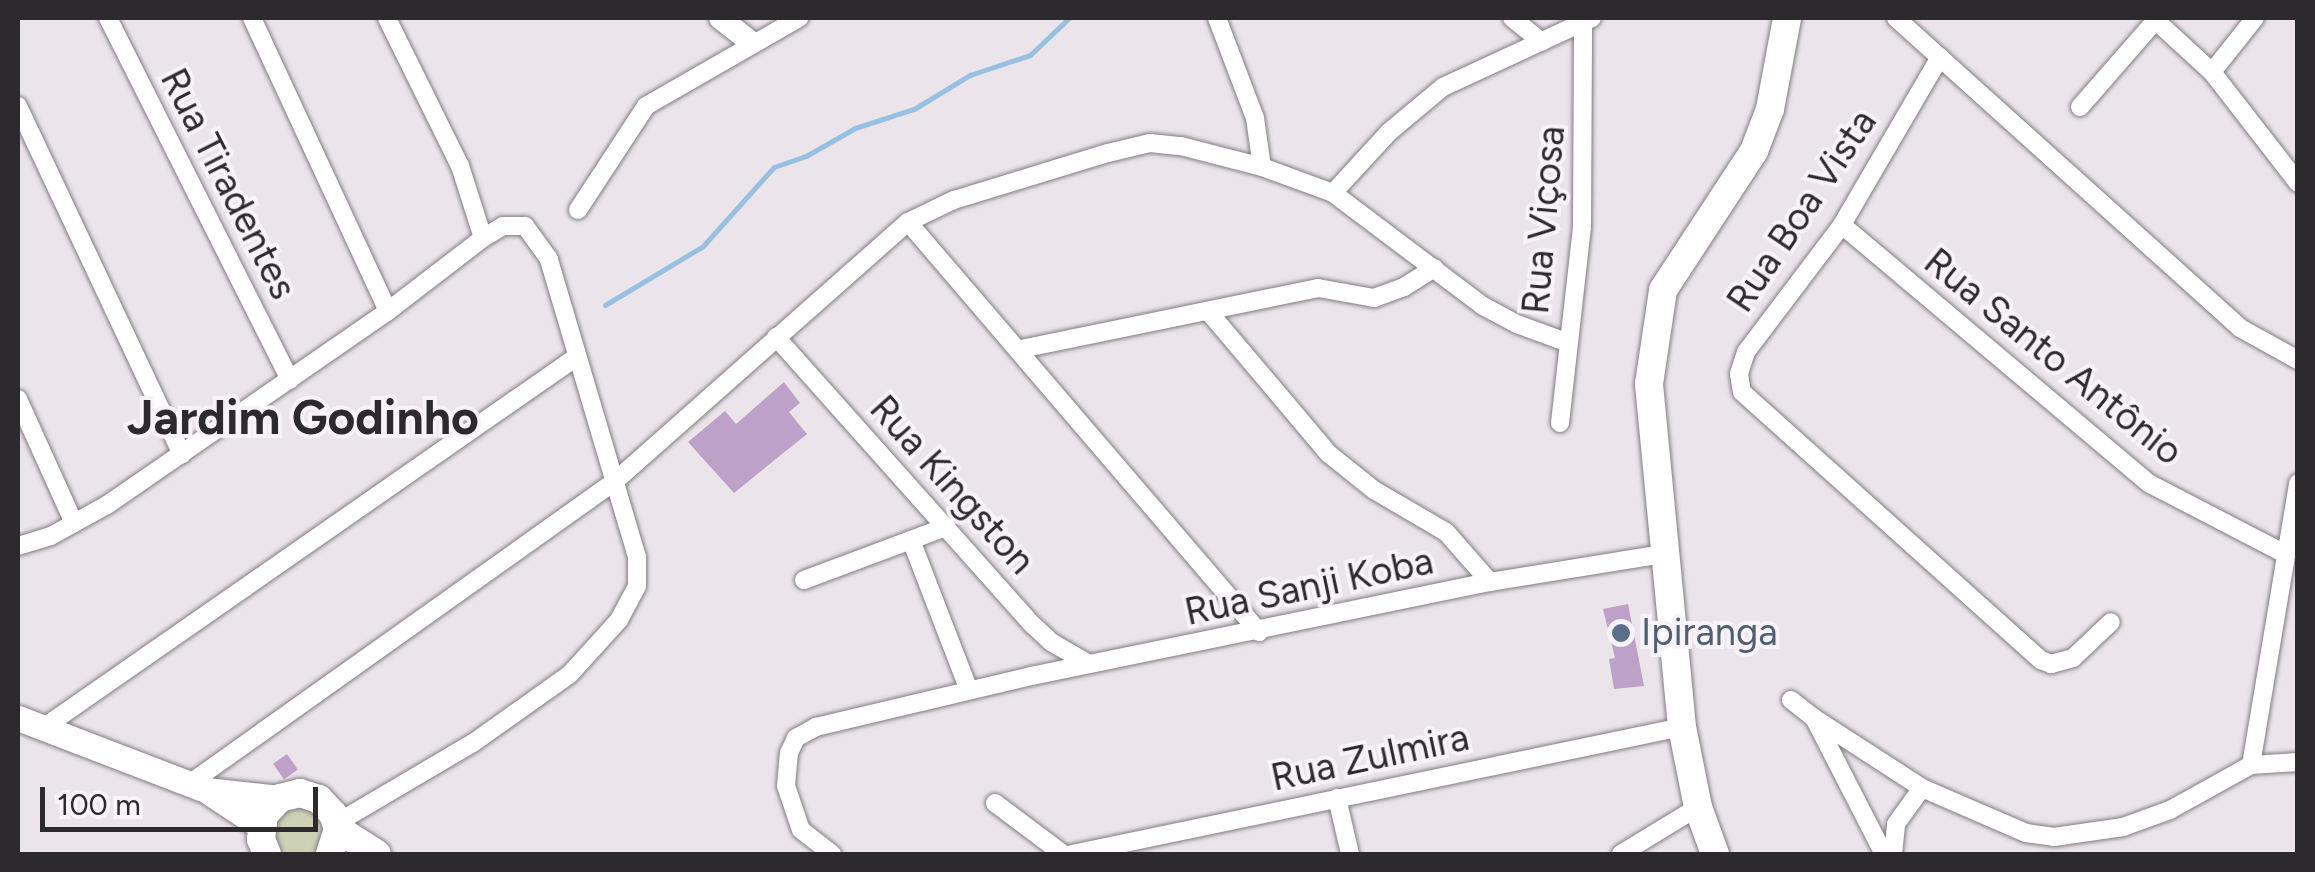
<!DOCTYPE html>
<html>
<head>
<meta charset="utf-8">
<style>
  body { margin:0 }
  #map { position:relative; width:2315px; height:872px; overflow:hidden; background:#ebe5eb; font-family:Figtree,sans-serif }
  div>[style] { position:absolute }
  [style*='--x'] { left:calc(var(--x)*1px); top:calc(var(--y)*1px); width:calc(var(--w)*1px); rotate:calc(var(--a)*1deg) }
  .green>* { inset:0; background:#cdd2b6 }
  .stream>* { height:5px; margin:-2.5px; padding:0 2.5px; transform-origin:2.5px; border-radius:2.5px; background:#98c1e1 }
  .building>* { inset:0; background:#bea1c8; transform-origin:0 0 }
  .roads { filter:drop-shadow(0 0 2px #827c82) drop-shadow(0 0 2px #827c82) }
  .minor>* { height:18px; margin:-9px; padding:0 9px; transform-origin:9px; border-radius:9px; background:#fff }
  .tertiary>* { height:22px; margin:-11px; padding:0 11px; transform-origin:11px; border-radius:11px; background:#fff }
  .secondary>* { height:25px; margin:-12.5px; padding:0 12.5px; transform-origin:12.5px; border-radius:12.5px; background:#fff }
  .primary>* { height:28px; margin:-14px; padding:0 14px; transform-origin:14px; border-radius:14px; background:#fff }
  .dots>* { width:28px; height:28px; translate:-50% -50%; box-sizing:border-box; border:5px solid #f8f2f9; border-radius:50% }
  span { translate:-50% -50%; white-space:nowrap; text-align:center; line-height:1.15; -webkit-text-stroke:8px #f8f2f9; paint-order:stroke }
  .street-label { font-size:38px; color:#2c2a2c }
  .service-label { font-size:38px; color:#4e5e75 }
  .left { translate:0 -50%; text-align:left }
  .district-label { font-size:48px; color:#2c2a2c; font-weight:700 }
  .frame { position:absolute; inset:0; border:20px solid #2c2a2c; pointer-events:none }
  .scale { position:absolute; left:40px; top:787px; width:278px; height:45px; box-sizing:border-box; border:5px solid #2c2a2c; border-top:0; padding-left:12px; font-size:30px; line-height:35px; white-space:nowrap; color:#2c2a2c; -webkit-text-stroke:8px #f8f2f9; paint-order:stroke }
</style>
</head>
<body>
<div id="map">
  <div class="green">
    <i style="clip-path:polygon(296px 805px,313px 810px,324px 823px,316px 854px,279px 854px,270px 828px,280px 811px)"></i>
  </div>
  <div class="stream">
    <i style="--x:605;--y:305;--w:114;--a:-31"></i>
    <i style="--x:703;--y:246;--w:106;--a:-48.1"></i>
    <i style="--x:774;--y:167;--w:34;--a:-19"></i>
    <i style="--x:806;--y:156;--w:56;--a:-29.7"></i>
    <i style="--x:855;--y:128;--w:62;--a:-17.9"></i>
    <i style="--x:914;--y:109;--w:66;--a:-31.3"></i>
    <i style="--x:970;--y:75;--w:63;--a:-18.4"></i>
    <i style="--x:1030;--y:55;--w:54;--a:-43.5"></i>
  </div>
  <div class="building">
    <i style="clip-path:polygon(784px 382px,800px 403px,789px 412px,807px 434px,734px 493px,688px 442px,725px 411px,736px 424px)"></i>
    <i style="clip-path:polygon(1628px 604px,1644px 686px,1614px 689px,1609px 659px,1615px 658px,1603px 609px)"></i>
    <i style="left:287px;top:754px;width:19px;height:17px;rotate:55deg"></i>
  </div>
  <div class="roads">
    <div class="minor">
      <i style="--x:108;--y:18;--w:405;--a:63.3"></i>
      <i style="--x:252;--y:18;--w:323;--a:65.1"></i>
      <i style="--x:1217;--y:18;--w:107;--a:69.2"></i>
      <i style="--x:1255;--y:118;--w:49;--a:81.9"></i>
      <i style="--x:1512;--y:18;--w:38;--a:39"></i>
      <i style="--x:1896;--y:18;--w:463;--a:42"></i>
      <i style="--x:2240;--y:328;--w:66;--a:28.9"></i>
      <i style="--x:2153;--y:18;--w:80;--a:42.5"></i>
      <i style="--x:2212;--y:72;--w:140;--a:52.2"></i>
      <i style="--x:1940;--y:57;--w:194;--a:120.3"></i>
      <i style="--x:1842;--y:225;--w:159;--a:127.1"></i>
      <i style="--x:1746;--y:352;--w:23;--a:108"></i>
      <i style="--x:1739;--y:374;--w:18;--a:81"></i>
      <i style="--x:1742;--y:392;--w:402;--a:41.9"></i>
      <i style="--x:2041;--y:660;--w:11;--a:22"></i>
      <i style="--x:2051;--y:664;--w:23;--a:-15"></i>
      <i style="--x:2073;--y:658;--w:52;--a:-43.5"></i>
      <i style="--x:2212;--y:72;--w:69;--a:-51.5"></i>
      <i style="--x:18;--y:106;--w:385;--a:64.8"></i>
      <i style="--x:2080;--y:107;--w:116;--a:-48.9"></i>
      <i style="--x:1333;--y:193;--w:83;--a:-47.4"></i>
      <i style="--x:1389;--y:132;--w:70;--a:-39.8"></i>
      <i style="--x:1443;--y:87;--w:164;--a:-24.8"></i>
      <i style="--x:578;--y:210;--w:124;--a:-56.8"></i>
      <i style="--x:646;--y:106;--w:177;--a:-29.9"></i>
      <i style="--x:908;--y:222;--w:540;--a:49.43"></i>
      <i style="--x:1842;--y:225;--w:402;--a:40.1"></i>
      <i style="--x:2150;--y:484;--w:152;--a:27.4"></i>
      <i style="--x:1208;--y:311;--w:187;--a:49.8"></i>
      <i style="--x:1329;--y:454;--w:58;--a:38.7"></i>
      <i style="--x:1374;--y:490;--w:83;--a:30.3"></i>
      <i style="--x:1446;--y:532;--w:67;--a:48.7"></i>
      <i style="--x:776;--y:337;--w:386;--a:48.3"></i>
      <i style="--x:1033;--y:625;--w:25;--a:43"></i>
      <i style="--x:1051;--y:642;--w:44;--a:30.1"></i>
      <i style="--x:1021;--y:349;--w:303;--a:-11.6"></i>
      <i style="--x:1318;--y:288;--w:57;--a:10.1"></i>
      <i style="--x:1374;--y:298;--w:32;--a:-20"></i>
      <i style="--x:1404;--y:287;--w:36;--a:-32"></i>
      <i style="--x:18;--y:399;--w:136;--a:65.7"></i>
      <i style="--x:1560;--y:423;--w:197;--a:-83.6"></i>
      <i style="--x:1582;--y:227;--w:205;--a:-89.7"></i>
      <i style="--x:911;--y:540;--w:161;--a:68.9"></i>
      <i style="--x:18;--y:546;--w:34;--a:-17"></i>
      <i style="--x:51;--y:536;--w:64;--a:-29"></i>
      <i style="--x:107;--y:505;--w:341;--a:-34.6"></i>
      <i style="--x:388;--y:311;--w:120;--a:-37.5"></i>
      <i style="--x:483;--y:238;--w:76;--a:-107.7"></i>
      <i style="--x:460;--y:166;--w:165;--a:-116.3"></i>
      <i style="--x:804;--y:580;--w:152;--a:-20.5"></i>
      <i style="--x:1791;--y:700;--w:29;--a:38"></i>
      <i style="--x:1814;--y:718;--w:153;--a:62.8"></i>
      <i style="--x:1814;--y:718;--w:129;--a:32.9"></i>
      <i style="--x:1922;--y:788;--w:113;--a:23.4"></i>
      <i style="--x:2026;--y:833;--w:28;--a:8"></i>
      <i style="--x:2054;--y:837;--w:70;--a:-8.2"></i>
      <i style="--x:2123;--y:827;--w:50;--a:-19.9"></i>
      <i style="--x:2170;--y:810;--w:93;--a:-29.1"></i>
      <i style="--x:2251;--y:765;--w:47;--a:-3.7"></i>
      <i style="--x:43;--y:728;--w:648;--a:-34.82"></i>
      <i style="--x:2251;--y:765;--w:286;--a:-80.5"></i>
      <i style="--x:189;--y:784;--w:521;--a:-35.4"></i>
      <i style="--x:614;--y:482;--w:392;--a:-41.5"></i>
      <i style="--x:908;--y:222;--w:51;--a:-25.6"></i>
      <i style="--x:954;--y:200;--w:161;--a:-17"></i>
      <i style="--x:1108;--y:153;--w:43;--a:-13.4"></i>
      <i style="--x:1150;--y:143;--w:31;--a:6"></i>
      <i style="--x:1181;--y:146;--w:84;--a:14.5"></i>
      <i style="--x:1262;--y:167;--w:76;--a:20.1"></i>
      <i style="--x:1333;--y:193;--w:188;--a:37"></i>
      <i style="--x:1483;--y:306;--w:38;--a:28"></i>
      <i style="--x:1517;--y:324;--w:52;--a:20.2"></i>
      <i style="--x:1337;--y:798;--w:57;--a:76.9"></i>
      <i style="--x:995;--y:803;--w:85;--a:36.9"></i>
      <i style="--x:337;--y:823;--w:158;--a:-30.5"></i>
      <i style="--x:473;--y:743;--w:119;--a:-35.4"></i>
      <i style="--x:570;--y:674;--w:73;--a:-47.8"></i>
      <i style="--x:619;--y:620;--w:38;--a:-62"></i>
      <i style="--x:637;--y:586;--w:29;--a:-90"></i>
      <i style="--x:637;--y:557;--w:311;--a:-106.5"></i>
      <i style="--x:549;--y:259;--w:41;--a:-126"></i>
      <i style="--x:525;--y:226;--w:22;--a:180"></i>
      <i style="--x:503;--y:226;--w:23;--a:149"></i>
      <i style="--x:832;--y:854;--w:39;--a:-142"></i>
      <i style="--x:801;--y:830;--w:46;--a:-108.8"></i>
      <i style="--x:786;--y:786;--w:33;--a:-85"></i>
      <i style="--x:789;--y:753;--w:17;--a:-65"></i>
      <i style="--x:796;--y:738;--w:23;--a:-29"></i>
      <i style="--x:816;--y:727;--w:221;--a:-13.3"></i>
      <i style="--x:1031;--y:676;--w:469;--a:-11.6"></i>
      <i style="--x:1490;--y:582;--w:174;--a:-9.2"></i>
      <i style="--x:1072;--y:854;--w:623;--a:-11.76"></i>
      <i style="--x:1621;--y:854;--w:90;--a:-31.4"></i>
      <i style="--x:1893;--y:854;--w:30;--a:-84"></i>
      <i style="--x:1896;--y:824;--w:44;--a:-54.2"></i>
    </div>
    <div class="tertiary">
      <i style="--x:720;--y:18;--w:39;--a:38"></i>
    </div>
    <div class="secondary">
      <i style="--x:18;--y:718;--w:201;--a:21"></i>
      <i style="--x:206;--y:790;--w:74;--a:6.2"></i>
      <i style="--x:210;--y:793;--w:60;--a:33.4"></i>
    </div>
    <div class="primary">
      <i style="--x:338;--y:829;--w:46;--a:32.7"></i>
      <i style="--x:267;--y:854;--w:16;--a:-112"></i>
      <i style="--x:261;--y:839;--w:24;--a:-83"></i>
      <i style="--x:264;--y:815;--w:23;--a:-47"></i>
      <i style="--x:280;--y:798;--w:21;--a:-14"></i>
      <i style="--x:300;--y:793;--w:20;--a:18"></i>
      <i style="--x:319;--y:799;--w:21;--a:47"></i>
      <i style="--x:333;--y:814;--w:16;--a:72"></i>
      <i style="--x:338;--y:829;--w:26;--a:108"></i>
      <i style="--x:1715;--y:854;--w:50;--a:-109.9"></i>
      <i style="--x:1698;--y:807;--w:82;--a:-101.3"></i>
      <i style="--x:1682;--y:727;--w:345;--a:-95.5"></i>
      <i style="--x:1649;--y:384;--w:95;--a:-81.5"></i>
      <i style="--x:1663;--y:290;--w:166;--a:-56.8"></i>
      <i style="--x:1754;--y:151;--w:45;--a:-69.1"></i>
      <i style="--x:1770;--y:109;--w:93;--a:-79.4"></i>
    </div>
  </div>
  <div class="dots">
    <i style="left:1621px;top:633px;background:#5c6f8a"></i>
  </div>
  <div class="street-label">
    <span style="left:228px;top:184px;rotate:63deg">Rua Tiradentes</span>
    <span style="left:1802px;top:211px;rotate:-56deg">Rua Boa Vista</span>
    <span style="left:1544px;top:220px;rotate:-85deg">Rua Viçosa</span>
    <span style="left:2053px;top:357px;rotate:39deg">Rua Santo Antônio</span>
    <span style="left:952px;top:485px;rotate:48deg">Rua Kingston</span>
    <span style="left:1309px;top:587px;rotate:-12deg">Rua Sanji Koba</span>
    <span style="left:1370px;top:758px;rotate:-12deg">Rua Zulmira</span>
  </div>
  <div class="service-label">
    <span class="left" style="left:1641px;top:633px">Ipiranga</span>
  </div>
  <div class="district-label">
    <span style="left:303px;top:418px">Jardim Godinho</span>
  </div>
  <div class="frame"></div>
  <div class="scale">100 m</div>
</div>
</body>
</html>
